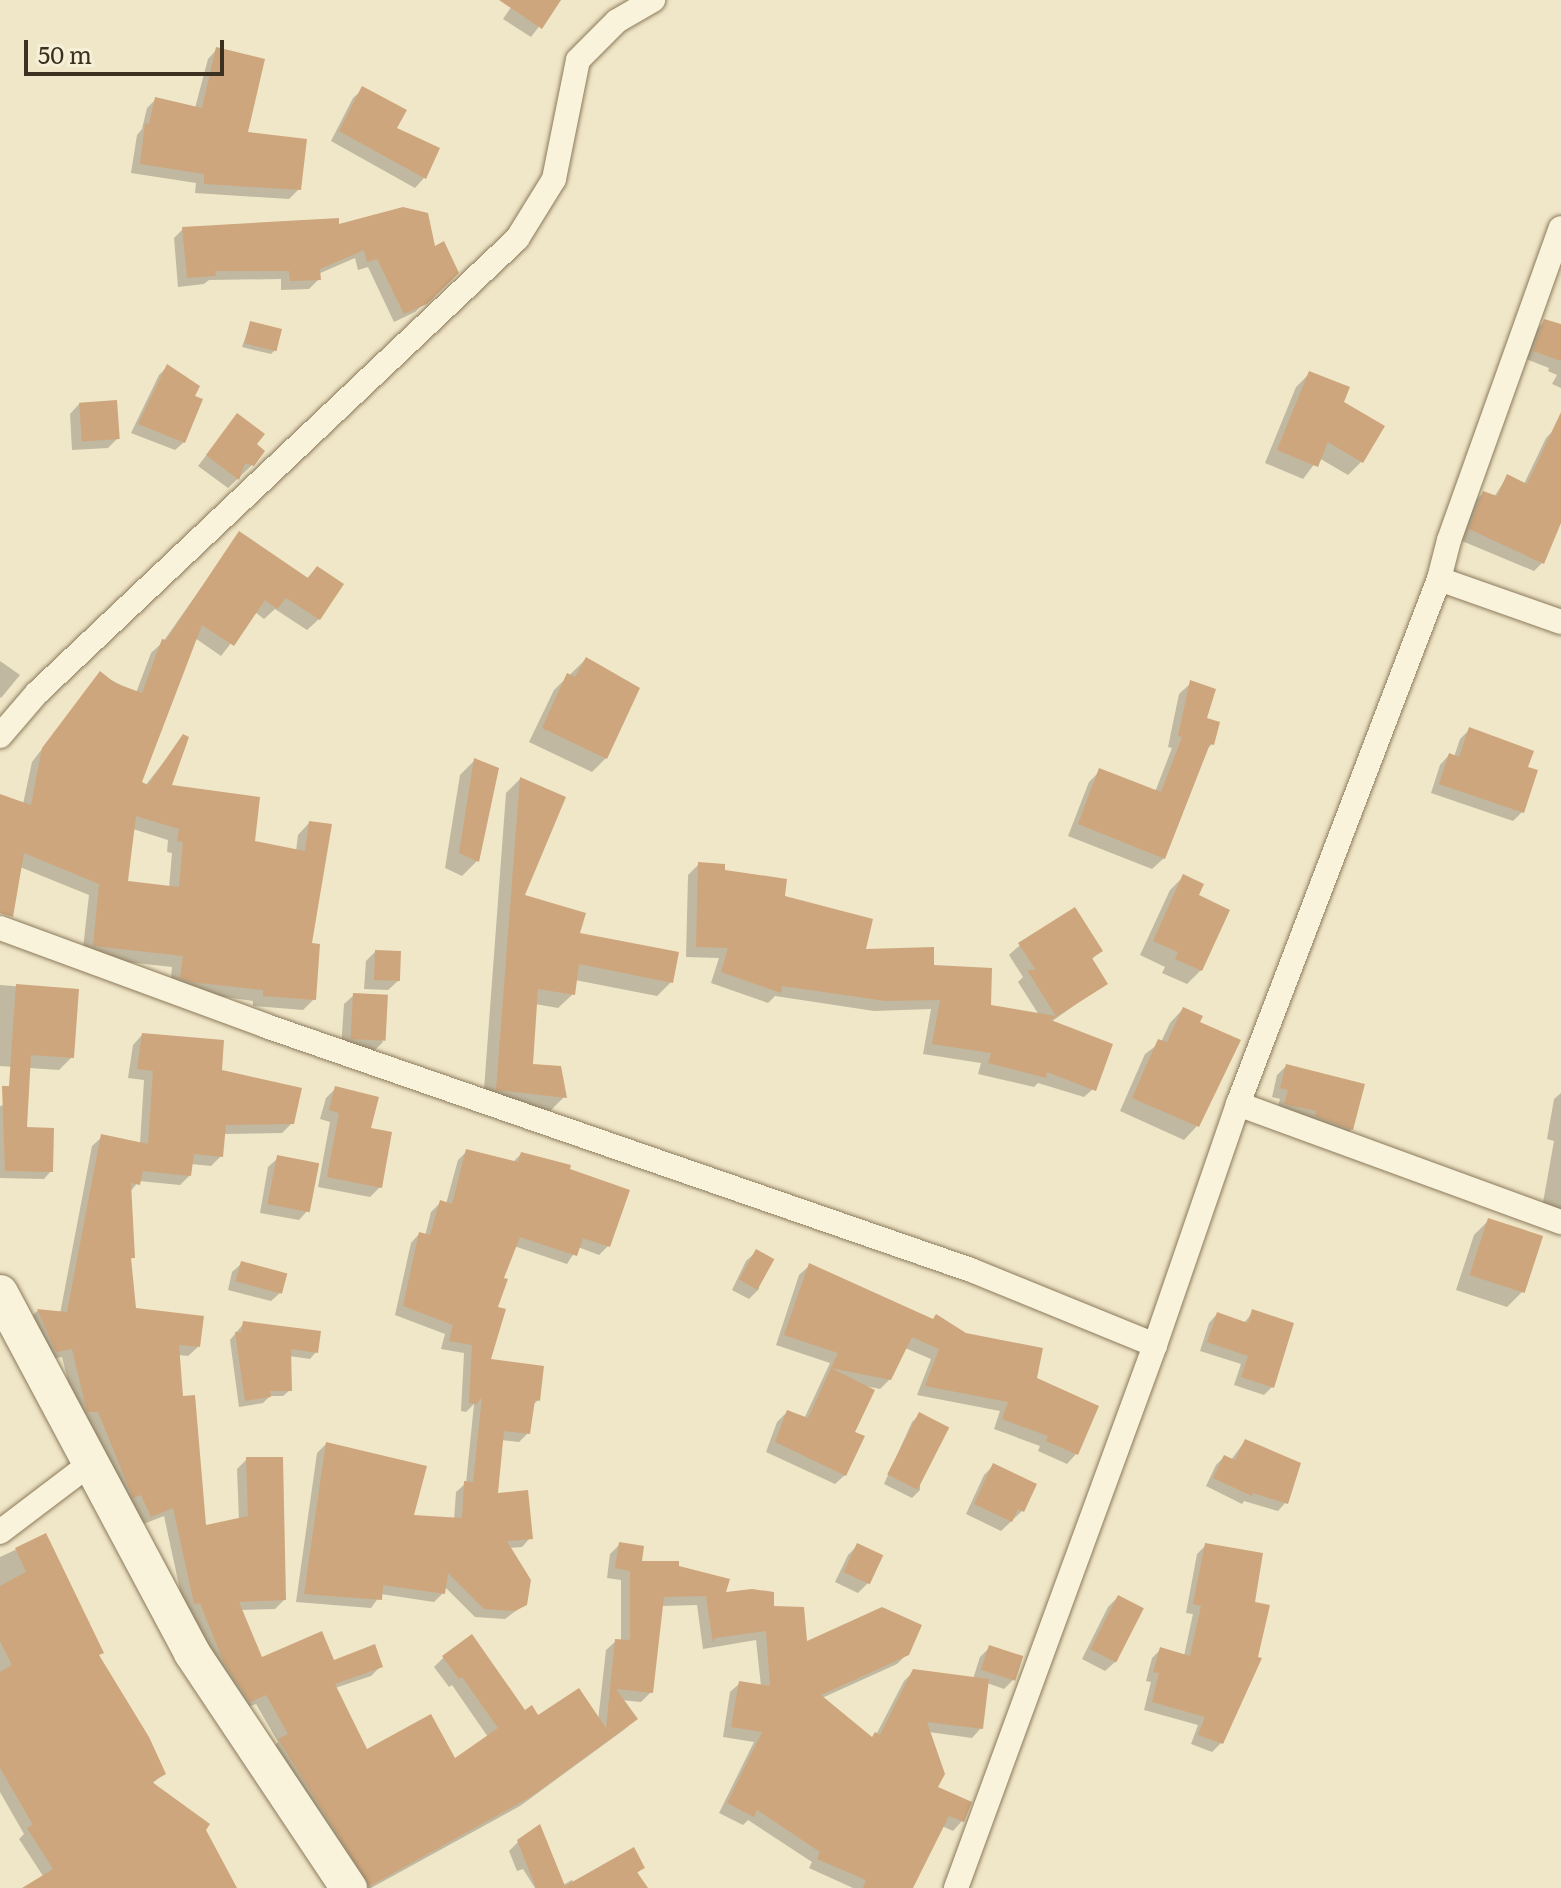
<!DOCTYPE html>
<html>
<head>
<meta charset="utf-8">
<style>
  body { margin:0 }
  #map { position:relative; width:1561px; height:1888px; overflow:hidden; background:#f0e7c8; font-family:Literata,serif }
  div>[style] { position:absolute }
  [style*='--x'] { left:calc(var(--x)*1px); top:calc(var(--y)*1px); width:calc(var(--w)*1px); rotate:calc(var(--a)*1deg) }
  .shadow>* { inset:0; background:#0003 }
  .building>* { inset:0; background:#cea67d; transform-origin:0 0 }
  .roads { filter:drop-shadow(0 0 2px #8c7a5c) drop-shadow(0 0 2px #8c7a5c) }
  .street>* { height:24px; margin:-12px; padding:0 12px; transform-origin:12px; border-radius:12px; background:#faf3dc }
  .secondary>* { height:36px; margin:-18px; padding:0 18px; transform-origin:18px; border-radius:18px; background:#faf3dc }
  span { translate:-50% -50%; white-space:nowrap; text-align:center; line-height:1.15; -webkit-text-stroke:6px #f7f0d8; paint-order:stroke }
  .scale { position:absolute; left:24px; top:40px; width:200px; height:36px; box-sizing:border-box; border:4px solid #3c3020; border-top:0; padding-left:10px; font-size:24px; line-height:28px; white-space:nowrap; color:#3c3020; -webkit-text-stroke:6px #f7f0d8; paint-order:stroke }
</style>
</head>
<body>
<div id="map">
  <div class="shadow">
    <i style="clip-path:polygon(516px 0,559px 0,531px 37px,503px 19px)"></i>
    <i style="clip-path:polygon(217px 49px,245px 134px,299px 189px,289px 199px,195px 193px,196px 183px,131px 173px,137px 135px,142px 129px,147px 108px,156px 99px,195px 108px,208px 59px)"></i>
    <i style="clip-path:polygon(363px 89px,394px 129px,424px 178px,415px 188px,331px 141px,353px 98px)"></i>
    <i style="clip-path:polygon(337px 227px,433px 249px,457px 273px,415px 312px,394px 322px,368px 267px,358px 270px,355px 258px,318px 274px,319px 279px,309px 289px,281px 290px,281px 279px,209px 280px,204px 284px,178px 287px,174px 238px,183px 229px)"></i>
    <i style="clip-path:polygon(1545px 321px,1561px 325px,1561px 388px,1552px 384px,1557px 375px,1548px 371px,1549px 368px,1526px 359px,1537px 329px)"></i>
    <i style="clip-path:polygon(250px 324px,275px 350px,271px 354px,242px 347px)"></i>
    <i style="clip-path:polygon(167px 367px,193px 397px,184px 442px,175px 450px,131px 433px,159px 375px)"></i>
    <i style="clip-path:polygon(1310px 373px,1342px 403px,1382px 427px,1361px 462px,1348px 475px,1319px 458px,1303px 479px,1265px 463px,1296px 387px)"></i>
    <i style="clip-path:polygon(79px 404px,118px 438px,108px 448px,72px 450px,70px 414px)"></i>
    <i style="clip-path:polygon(237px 416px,255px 445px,252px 465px,228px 488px,198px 466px)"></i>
    <i style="clip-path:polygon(1554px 430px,1561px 433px,1561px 518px,1542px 563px,1534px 571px,1462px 541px,1475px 501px,1483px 493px,1494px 497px,1507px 477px,1524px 484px,1546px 438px)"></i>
    <i style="clip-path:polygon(evenodd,239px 534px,306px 579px,317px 568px,319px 619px,307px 630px,275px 609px,264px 619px,255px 612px,221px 656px,195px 638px,139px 783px,145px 786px,184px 736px,169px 786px,253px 842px,296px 851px,298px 835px,309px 823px,310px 945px,314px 999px,303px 1010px,253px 1006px,253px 1001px,170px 989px,172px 967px,82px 957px,89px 895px,20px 867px,0 913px,0 800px,23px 804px,32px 762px,100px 674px,136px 693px,151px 653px,163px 642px,239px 534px,133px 829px,168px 840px,167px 852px,172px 853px,169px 888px,126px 883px,133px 829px)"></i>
    <i style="clip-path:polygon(586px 659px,606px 758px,592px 772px,529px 742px,554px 690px)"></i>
    <i style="clip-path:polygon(0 661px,20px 675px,1px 698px,0 697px)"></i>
    <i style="clip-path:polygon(1191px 683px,1212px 744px,1205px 751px,1164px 858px,1152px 869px,1068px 836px,1089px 782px,1100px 771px,1155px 792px,1172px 748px,1168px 747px,1179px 694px)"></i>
    <i style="clip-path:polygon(1469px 730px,1526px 768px,1522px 812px,1513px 821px,1431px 793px,1440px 765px,1449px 755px,1454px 757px,1460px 739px)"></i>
    <i style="clip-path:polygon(475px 760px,477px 861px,462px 876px,445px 868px,460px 775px)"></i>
    <i style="clip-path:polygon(520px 779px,522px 896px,577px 935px,671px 982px,657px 996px,575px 980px,573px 994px,558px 1008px,535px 1004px,531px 1066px,564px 1097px,550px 1111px,483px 1103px,506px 793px)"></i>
    <i style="clip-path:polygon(699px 864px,783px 898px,863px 951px,933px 967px,989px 1006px,1039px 1015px,1018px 982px,1023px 977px,1009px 955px,1020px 945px,1100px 951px,1091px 960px,1106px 983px,1051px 1022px,1095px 1087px,1084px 1097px,1038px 1083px,1034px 1087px,978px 1074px,981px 1063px,923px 1054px,931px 1009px,874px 1011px,775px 996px,768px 1003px,711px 983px,719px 958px,686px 957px,688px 875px)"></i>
    <i style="clip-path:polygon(1184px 876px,1196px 896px,1201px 970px,1187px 984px,1162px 973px,1165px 967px,1140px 955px,1170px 890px)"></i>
    <i style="clip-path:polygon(375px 952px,398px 981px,388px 990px,364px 989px,366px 961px)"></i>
    <i style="clip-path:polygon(0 985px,77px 991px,72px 1057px,59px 1070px,0 1066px)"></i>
    <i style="clip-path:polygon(354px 995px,383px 1042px,373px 1052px,341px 1048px,344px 1004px)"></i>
    <i style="clip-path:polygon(1183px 1009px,1198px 1023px,1238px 1041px,1197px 1126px,1184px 1140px,1120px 1111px,1145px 1054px,1161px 1042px,1170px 1023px)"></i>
    <i style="clip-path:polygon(142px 1035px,220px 1071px,292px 1123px,282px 1133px,223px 1134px,221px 1156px,211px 1166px,191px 1164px,189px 1176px,180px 1185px,139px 1181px,129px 1193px,133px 1257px,129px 1261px,134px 1309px,198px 1347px,188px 1356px,178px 1355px,181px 1398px,204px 1527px,239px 1520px,237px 1469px,247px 1459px,284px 1600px,275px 1609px,241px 1610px,261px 1659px,381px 1666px,371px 1676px,335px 1688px,366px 1752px,454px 1761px,488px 1737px,452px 1685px,449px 1687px,434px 1667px,444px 1657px,524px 1713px,538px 1718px,598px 1721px,606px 1650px,616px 1641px,621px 1641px,621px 1580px,607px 1578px,610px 1554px,620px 1544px,639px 1563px,677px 1567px,724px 1595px,772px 1608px,805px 1644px,908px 1653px,897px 1664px,822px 1698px,870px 1739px,876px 1735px,904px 1681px,914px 1671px,973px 1679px,980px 1657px,989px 1648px,1014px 1679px,1004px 1689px,987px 1683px,981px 1728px,972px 1738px,929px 1732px,935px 1788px,962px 1821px,953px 1831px,942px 1826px,907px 1888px,853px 1888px,809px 1868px,812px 1862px,748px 1820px,743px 1825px,719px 1813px,754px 1742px,723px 1737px,730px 1692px,740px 1683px,761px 1686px,756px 1640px,703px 1649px,697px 1605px,661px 1606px,651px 1692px,641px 1702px,621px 1700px,635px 1719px,625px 1729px,520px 1806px,371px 1888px,356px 1888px,270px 1750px,278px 1742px,256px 1704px,240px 1710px,185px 1613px,164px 1516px,141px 1525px,78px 1421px,62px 1357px,46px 1360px,28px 1321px,37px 1311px,60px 1314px,92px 1146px,102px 1137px,140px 1144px,144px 1080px,128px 1078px,133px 1045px)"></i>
    <i style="clip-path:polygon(1286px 1066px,1352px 1129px,1342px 1138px,1276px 1113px,1280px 1099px,1272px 1097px,1277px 1075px)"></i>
    <i style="clip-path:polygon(335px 1089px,369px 1130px,380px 1187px,370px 1197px,318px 1187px,330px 1122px,320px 1119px,326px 1098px)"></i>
    <i style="clip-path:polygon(1561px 1093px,1561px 1212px,1542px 1208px,1554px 1141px,1547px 1139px,1554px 1099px)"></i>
    <i style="clip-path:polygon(26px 1100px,25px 1129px,51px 1171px,44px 1179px,0 1178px,0 1106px)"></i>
    <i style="clip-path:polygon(467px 1151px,512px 1163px,521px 1154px,608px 1246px,599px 1255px,578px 1247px,567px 1264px,514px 1246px,502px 1279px,488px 1360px,538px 1400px,532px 1406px,528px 1433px,519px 1442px,501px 1440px,495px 1495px,530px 1538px,522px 1547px,509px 1548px,525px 1604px,505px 1619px,475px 1617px,444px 1586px,443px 1593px,434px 1602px,381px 1594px,371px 1608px,296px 1602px,317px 1453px,326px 1444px,412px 1517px,454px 1520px,456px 1492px,466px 1483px,474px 1404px,466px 1412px,461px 1411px,464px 1353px,441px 1349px,445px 1334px,395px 1315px,411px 1243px,419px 1234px,425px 1236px,431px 1212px,440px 1203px,446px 1204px,458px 1160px)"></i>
    <i style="clip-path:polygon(278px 1158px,308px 1210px,299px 1220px,260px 1213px,268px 1167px)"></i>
    <i style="clip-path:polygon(1489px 1220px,1522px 1292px,1507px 1307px,1456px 1290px,1474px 1235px)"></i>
    <i style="clip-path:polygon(756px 1252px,759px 1289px,749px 1299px,732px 1290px,746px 1261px)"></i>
    <i style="clip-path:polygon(241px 1264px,280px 1293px,271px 1301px,228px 1290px,232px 1272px)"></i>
    <i style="clip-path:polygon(809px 1266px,1035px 1380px,1076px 1454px,1067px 1464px,1038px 1451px,1040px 1446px,994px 1429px,1000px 1411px,917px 1395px,931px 1359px,905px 1348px,890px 1379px,880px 1389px,865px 1386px,845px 1475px,835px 1484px,766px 1452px,777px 1422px,787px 1412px,804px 1419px,830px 1363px,776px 1345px,799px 1275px)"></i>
    <i style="clip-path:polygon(1253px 1312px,1272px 1387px,1264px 1395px,1234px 1385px,1241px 1364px,1200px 1351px,1209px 1323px,1217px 1314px,1244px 1323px)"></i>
    <i style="clip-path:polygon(244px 1323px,316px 1352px,310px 1359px,289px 1356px,290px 1390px,283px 1396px,270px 1396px,263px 1403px,239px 1407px,230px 1340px)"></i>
    <i style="clip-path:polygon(919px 1415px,920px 1490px,912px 1498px,884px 1484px,912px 1422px)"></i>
    <i style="clip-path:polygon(1245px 1441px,1286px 1502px,1278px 1511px,1244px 1501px,1242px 1504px,1206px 1486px,1216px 1465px,1224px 1457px,1231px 1460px)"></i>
    <i style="clip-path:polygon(993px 1466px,1022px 1511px,1001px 1531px,966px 1514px,984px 1475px)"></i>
    <i style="clip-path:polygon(45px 1536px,97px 1657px,164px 1773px,152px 1784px,203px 1830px,235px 1888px,46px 1888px,45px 1879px,19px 1839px,24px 1834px,0 1792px,0 1557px)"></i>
    <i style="clip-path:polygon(1206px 1545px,1221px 1743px,1212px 1752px,1191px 1744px,1198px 1725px,1144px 1710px,1151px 1682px,1146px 1681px,1152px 1658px,1161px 1649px,1184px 1656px,1193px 1614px,1186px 1613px,1197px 1554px)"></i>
    <i style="clip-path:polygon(857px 1546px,880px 1556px,868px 1583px,858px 1593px,835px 1582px,848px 1555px)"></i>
    <i style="clip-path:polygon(1118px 1597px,1115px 1662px,1105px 1671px,1082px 1659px,1108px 1607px)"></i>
    <i style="clip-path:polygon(518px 1842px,563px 1885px,572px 1880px,574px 1883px,643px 1868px,636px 1874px,646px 1888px,535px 1888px,523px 1869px,517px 1871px,509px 1851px)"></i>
  </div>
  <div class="building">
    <i style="clip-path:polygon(499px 0,561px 0,542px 29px)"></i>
    <i style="clip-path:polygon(216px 47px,265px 59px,248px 132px,307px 139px,301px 190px,204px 184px,204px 174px,140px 164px,145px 123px,149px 124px,155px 97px,202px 108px)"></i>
    <i style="clip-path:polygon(362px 86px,407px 110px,397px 128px,440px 148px,426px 179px,339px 131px)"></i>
    <i style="clip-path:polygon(403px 207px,428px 213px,435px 246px,444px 241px,459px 273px,427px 304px,404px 314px,377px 259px,367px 262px,364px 250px,320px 269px,321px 280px,290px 281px,289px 271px,215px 271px,216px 276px,187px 278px,182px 227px,339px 218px,339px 224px)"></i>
    <i style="clip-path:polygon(1544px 319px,1561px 324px,1561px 361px,1533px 351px)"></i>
    <i style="left:250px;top:321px;width:33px;height:23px;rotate:14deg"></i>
    <i style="clip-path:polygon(167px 364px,200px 386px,195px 396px,203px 399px,185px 443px,138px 424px)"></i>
    <i style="clip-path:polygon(1309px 371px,1350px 387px,1344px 402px,1385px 426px,1363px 463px,1328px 442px,1318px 467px,1277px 450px)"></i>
    <i style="left:117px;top:400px;width:39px;height:38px;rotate:86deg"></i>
    <i style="clip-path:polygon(1561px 412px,1561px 523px,1544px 564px,1469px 529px,1483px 491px,1497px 496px,1507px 474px,1527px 484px)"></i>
    <i style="clip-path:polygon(237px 413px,265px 434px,257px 444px,265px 451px,254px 466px,245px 463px,239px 480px,206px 455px)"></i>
    <i style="clip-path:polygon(evenodd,239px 531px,308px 578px,317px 566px,344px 584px,320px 620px,286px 598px,277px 609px,265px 600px,234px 646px,202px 625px,142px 782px,148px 785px,183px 734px,189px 737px,172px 785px,260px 797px,255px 841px,305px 851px,309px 821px,332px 824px,312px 943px,320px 944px,316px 1000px,263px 996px,263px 990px,190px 982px,180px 978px,183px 956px,93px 946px,99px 884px,24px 853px,13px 917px,0 913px,0 794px,31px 805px,42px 748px,100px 671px,115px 683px,142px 693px,162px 639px,166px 640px,239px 531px,136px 816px,179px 829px,177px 841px,183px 842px,179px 887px,128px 881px,136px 816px)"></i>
    <i style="clip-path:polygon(586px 657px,640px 688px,607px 759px,542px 728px,567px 673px,575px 677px)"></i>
    <i style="clip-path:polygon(1190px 680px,1216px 689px,1207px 718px,1220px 722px,1214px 745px,1210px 744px,1165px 859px,1078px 824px,1099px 768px,1161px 792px,1182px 737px,1178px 736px)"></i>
    <i style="clip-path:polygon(1469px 727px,1534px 751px,1528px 767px,1538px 770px,1524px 813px,1439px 784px,1449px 753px,1459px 757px)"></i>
    <i style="clip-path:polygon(474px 758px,499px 768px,479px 862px,459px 853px)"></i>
    <i style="clip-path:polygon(520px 777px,566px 797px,525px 895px,586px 913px,580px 933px,679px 952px,673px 983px,579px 964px,575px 995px,538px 989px,533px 1064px,561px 1066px,567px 1098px,496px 1090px)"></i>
    <i style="clip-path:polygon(698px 862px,725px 864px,725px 870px,787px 879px,785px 896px,873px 919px,866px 949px,934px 947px,934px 965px,992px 968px,991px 1005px,1056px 1016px,1027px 970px,1036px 970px,1018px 943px,1075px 907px,1103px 951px,1092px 958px,1108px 984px,1051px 1020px,1113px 1044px,1096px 1091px,1047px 1072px,1046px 1078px,988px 1063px,991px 1053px,932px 1044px,940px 1000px,886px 1001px,782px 986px,781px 993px,721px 972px,728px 948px,696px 947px)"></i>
    <i style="clip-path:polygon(1183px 874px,1204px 884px,1199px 895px,1230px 910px,1202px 971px,1175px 959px,1178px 952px,1153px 941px)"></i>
    <i style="left:375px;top:950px;width:26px;height:30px;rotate:2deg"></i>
    <i style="clip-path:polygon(16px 984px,79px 989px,74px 1058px,31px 1055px,27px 1127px,54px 1128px,53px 1172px,5px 1171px,2px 1086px,9px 1086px)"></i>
    <i style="left:353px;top:993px;width:35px;height:46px;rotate:3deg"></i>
    <i style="clip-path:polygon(1183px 1007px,1203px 1016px,1200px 1022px,1241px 1040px,1199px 1127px,1132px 1098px,1158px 1039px,1167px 1042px)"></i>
    <i style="clip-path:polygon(142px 1033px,224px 1040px,222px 1070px,302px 1088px,294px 1124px,226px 1125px,223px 1157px,194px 1154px,191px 1176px,143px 1171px,140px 1185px,131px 1183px,135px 1258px,131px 1258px,136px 1308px,204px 1316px,200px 1347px,179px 1345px,183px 1396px,195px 1395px,206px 1525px,248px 1516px,246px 1457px,283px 1457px,286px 1600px,239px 1602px,262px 1657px,322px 1631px,334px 1660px,375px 1644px,383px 1667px,335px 1684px,367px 1749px,431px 1714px,455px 1758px,498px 1728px,462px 1677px,459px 1679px,442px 1656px,472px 1634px,525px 1710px,532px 1705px,538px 1715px,579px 1688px,606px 1728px,615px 1639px,630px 1640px,630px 1571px,615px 1568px,619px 1542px,644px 1546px,642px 1561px,679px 1561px,679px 1566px,730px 1579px,726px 1592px,752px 1589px,774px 1592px,774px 1606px,804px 1607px,807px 1641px,882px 1607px,922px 1625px,909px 1655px,821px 1695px,872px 1737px,875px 1732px,880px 1735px,913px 1669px,989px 1679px,983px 1729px,927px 1722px,945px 1774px,938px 1787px,972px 1802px,964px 1822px,949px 1816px,913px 1888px,863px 1888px,866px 1880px,817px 1859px,820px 1852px,757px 1810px,754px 1817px,727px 1803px,762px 1732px,731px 1727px,739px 1681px,770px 1686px,766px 1631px,715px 1638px,713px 1643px,706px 1596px,664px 1597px,653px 1693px,616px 1689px,638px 1719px,532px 1796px,370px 1886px,278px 1739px,288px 1734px,266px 1695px,250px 1702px,224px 1663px,200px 1603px,194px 1604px,173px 1508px,151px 1517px,141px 1495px,133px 1498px,98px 1412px,87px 1412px,72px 1349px,56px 1352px,37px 1309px,67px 1312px,101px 1134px,148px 1144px,153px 1071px,137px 1069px)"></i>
    <i style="clip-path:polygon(1286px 1064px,1365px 1084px,1353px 1130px,1315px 1116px,1316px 1111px,1284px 1104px,1288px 1090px,1280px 1088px)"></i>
    <i style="clip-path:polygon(335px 1086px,379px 1097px,371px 1128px,392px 1132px,382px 1188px,327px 1177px,339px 1113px,329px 1110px)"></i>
    <i style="clip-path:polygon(466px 1149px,518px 1162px,521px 1152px,571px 1165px,570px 1169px,630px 1190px,610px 1247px,583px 1238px,577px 1256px,520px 1237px,504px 1278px,508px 1279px,498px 1307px,506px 1309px,491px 1359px,544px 1366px,540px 1401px,535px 1400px,530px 1434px,504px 1431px,498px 1493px,528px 1490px,533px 1539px,507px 1541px,531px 1580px,527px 1605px,515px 1611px,484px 1609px,448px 1573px,445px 1594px,383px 1585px,382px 1600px,304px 1594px,326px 1442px,427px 1466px,414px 1515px,462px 1518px,464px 1481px,473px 1482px,482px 1397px,477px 1404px,469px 1403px,472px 1345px,449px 1341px,453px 1325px,403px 1306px,419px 1232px,430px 1235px,440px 1200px,452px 1204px)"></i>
    <i style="left:277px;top:1155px;width:43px;height:50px;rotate:11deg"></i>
    <i style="left:1488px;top:1218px;width:58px;height:60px;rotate:18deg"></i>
    <i style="left:756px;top:1249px;width:21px;height:35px;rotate:29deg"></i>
    <i style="left:241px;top:1261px;width:48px;height:21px;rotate:15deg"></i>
    <i style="clip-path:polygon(809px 1263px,933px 1319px,936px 1314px,966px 1333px,1043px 1348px,1037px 1378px,1099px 1406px,1078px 1455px,1046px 1441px,1048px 1436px,1002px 1419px,1008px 1402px,925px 1386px,939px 1349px,912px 1337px,891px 1380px,831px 1368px,875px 1390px,855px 1432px,865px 1436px,846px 1476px,775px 1442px,787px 1410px,808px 1418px,838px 1353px,784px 1335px)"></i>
    <i style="clip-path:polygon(1252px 1309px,1294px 1323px,1274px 1388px,1241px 1377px,1248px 1356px,1207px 1342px,1217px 1312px,1248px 1323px)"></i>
    <i style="clip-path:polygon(243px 1321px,321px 1331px,318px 1353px,291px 1349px,292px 1391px,270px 1391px,271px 1397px,245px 1401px,235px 1332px,241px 1332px)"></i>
    <i style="left:919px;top:1412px;width:34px;height:70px;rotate:27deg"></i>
    <i style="clip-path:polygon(1245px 1439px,1301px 1463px,1288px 1504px,1253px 1493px,1252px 1496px,1213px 1478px,1224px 1455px,1235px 1460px)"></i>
    <i style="clip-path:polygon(993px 1463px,1037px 1484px,1024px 1512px,1018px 1509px,1012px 1522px,974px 1504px)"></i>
    <i style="clip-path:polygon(46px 1533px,104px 1653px,99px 1655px,149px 1737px,166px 1774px,152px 1782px,210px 1824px,206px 1830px,237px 1888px,22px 1888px,53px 1869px,27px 1828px,33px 1825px,0 1768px,0 1672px,12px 1665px,0 1641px,0 1586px,26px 1572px,15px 1548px)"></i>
    <i style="left:857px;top:1543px;width:29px;height:32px;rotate:25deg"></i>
    <i style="clip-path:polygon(1205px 1543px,1263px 1553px,1255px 1602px,1270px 1605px,1258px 1657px,1262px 1658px,1223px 1744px,1198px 1735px,1205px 1717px,1152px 1702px,1159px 1673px,1153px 1672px,1160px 1647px,1190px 1656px,1201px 1606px,1193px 1604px)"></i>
    <i style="left:1118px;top:1595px;width:29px;height:61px;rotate:27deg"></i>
    <i style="left:989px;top:1645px;width:36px;height:26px;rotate:18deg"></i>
    <i style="clip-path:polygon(540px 1824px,565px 1886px,634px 1847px,645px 1868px,637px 1872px,648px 1888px,536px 1888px,517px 1840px)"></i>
  </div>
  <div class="roads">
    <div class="street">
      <i style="--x:1439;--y:579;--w:129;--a:19.4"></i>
      <i style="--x:0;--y:736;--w:57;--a:-49.3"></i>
      <i style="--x:37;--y:693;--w:661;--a:-43.41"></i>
      <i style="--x:517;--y:239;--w:70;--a:-58.3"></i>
      <i style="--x:554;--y:179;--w:121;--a:-78.6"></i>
      <i style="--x:578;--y:60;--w:55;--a:-45"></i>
      <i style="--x:617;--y:21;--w:42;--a:-30.3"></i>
      <i style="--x:0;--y:928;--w:283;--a:20.2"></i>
      <i style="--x:266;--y:1026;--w:746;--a:19.09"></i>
      <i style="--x:971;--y:1270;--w:199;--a:22.2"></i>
      <i style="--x:1238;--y:1104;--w:344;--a:20.1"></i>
      <i style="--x:0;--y:1532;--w:114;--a:-37.2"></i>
      <i style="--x:956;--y:1888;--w:578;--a:-69.87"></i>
      <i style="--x:1155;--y:1345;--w:255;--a:-71"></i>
      <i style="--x:1238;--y:1104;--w:562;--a:-69.05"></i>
      <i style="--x:1439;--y:579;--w:40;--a:-75.6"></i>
      <i style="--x:1449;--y:540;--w:331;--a:-70.3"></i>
    </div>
    <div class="secondary">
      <i style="--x:0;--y:1293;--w:408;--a:61.9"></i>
      <i style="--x:192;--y:1653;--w:283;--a:56.3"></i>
    </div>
  </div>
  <div class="scale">50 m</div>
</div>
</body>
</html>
